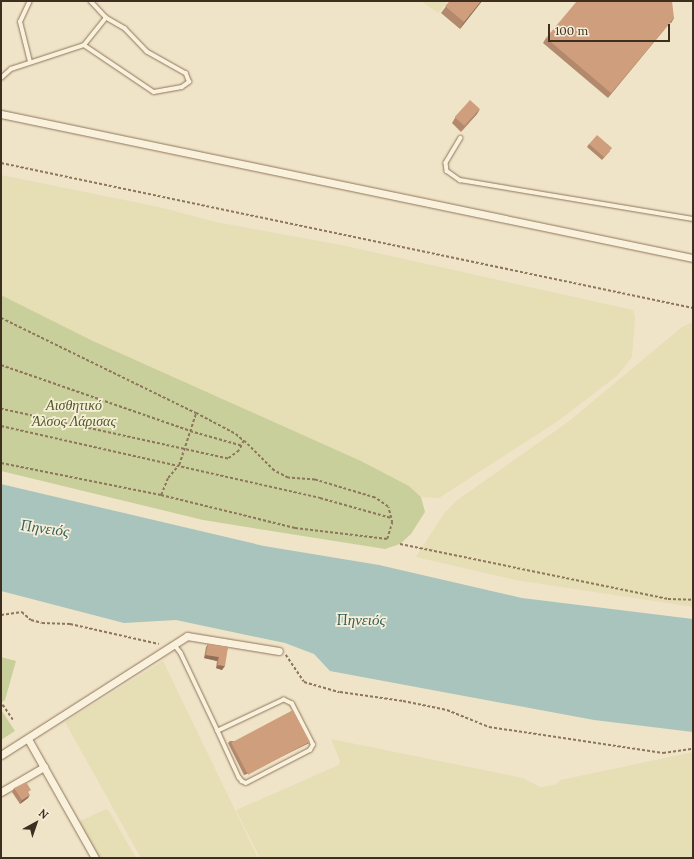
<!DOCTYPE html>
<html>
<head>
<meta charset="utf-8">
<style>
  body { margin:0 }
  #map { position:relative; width:694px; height:859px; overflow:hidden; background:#f0e4c8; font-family:Lora,serif }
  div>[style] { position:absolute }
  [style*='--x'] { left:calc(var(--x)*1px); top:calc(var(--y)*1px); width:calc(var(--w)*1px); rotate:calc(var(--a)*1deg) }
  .farmland>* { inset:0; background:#e6deb5 }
  .green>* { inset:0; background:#c9cf9b }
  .water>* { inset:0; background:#a9c4bc }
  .path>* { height:1.5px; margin-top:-0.75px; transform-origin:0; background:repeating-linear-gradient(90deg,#8d765c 0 3px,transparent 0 5px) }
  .roads { filter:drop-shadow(0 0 1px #8d765c) drop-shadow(0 0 1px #8d765c) }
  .lane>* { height:3.5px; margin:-1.75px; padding:0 1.75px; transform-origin:1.75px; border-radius:1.75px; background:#faf1dc }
  .street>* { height:7px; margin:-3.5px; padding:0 3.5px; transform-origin:3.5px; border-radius:3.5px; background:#faf1dc }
  .wall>* { inset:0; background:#b2896c }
  .shaded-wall>* { inset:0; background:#916f58; transform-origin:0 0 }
  .building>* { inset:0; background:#cf9f7d; transform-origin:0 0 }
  span { translate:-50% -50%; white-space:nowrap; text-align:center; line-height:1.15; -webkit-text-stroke:3.5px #f7eed8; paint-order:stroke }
  .park-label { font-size:14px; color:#4d5a26; font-style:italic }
  .water-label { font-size:15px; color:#2f5d5a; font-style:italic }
  .frame { position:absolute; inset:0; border:2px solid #3d2e20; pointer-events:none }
  .north { position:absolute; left:16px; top:803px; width:40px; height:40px; -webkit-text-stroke:3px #f7eed8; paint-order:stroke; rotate:40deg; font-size:11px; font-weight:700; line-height:16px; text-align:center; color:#3d2e20 }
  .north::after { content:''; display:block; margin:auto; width:14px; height:18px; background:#3d2e20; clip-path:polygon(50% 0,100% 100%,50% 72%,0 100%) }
  .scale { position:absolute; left:548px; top:24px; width:122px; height:18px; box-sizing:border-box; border:2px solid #3d2e20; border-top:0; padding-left:5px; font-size:12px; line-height:14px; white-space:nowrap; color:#3d2e20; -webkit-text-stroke:3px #f7eed8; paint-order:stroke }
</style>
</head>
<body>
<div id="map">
  <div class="farmland">
    <i style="clip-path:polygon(421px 1px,448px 1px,438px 13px)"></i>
    <i style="clip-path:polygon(1px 175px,159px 207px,216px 222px,346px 246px,633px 310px,635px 317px,632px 357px,618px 375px,558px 421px,439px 498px,421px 497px,409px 486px,361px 461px,93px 341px,1px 295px)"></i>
    <i style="clip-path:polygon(693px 322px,693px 607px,515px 580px,416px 557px,443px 515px,456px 501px,568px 422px,682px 327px)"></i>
    <i style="clip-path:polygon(163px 661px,235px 810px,258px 858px,141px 858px,65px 722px)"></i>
    <i style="clip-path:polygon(331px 739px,523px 778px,540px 787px,555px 785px,561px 780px,693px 752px,693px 858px,260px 858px,236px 810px,339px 765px,340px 761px)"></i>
    <i style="clip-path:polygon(106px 809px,109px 811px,136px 858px,99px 858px,78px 822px)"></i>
  </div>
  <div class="green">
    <i style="clip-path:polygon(1px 295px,93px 341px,361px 461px,409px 486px,421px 497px,425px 512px,411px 534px,400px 544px,385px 549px,203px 520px,1px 471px)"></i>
    <i style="clip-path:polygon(1px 657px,16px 661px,5px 700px,1px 703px)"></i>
    <i style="clip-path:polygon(2px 711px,15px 731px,1px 740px,1px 712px)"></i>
  </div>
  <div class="water">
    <i style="clip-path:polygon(1px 484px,264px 546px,379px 565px,522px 598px,693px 619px,693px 732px,594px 720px,330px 671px,314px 654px,285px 643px,176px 620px,124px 623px,1px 591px)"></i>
  </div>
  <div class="path">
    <i style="--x:1;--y:163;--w:707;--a:11.83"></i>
    <i style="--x:1;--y:318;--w:217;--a:26"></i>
    <i style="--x:196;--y:413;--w:45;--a:27.7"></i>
    <i style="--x:236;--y:434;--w:11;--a:41"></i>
    <i style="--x:244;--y:441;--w:11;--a:117"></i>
    <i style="--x:239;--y:451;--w:14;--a:144"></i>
    <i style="--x:228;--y:459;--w:232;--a:-167.6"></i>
    <i style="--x:1;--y:365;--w:200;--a:19.2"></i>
    <i style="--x:190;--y:431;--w:55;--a:15.8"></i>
    <i style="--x:1;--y:426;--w:327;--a:12.7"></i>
    <i style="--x:320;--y:498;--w:74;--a:15.7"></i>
    <i style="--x:391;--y:518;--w:11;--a:-105"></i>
    <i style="--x:388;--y:507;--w:16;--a:-145"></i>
    <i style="--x:375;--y:498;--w:63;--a:-163.3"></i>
    <i style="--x:315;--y:480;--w:27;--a:-176"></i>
    <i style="--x:288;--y:478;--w:16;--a:-153"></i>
    <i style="--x:274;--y:471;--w:42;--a:-135"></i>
    <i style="--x:1;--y:463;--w:163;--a:11.3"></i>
    <i style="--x:161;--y:495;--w:18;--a:-68"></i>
    <i style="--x:168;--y:478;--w:17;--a:-50"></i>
    <i style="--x:179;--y:465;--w:55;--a:-71.9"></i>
    <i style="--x:161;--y:495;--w:138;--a:13.8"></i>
    <i style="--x:295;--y:528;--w:93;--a:6.8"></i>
    <i style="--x:387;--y:539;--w:17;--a:-73"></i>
    <i style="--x:392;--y:523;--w:5;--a:-101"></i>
    <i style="--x:400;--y:544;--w:274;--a:11.6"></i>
    <i style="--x:668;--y:599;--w:25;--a:2"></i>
    <i style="--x:1;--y:615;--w:21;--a:-8"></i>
    <i style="--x:22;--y:612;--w:12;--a:42"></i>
    <i style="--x:31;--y:620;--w:11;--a:15"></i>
    <i style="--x:42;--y:623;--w:28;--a:2"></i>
    <i style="--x:70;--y:624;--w:91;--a:12.7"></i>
    <i style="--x:286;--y:655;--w:32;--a:56"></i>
    <i style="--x:304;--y:682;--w:37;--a:16"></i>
    <i style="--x:340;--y:692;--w:64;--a:8.1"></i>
    <i style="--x:403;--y:701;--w:45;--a:11.6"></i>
    <i style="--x:447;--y:710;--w:45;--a:22"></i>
    <i style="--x:489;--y:727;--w:176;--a:8.5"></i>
    <i style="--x:663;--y:753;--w:30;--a:-8"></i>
    <i style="--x:1;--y:706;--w:2;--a:-27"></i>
    <i style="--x:3;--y:705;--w:18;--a:56"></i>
  </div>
  <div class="roads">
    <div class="lane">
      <i style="--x:84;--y:45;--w:84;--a:33.9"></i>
      <i style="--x:154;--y:92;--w:28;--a:-10"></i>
      <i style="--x:182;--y:87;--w:9;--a:-36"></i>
      <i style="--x:189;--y:82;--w:9;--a:-111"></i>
      <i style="--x:186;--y:74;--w:45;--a:-150.6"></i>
      <i style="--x:147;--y:52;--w:32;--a:-134"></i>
      <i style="--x:125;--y:29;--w:22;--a:-150"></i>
      <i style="--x:106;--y:18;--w:23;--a:-133"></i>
      <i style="--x:30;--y:62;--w:41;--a:-104"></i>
      <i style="--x:20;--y:22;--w:23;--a:-65"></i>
      <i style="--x:1;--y:78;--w:13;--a:-42"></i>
      <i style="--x:11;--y:69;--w:77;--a:-18.2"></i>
      <i style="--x:84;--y:45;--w:35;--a:-51"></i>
      <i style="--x:461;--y:138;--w:29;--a:121"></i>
      <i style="--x:446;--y:163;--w:8;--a:83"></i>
      <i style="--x:447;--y:171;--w:16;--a:35"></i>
      <i style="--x:460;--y:180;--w:236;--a:9.5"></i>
      <i style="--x:174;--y:644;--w:11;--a:52"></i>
      <i style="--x:181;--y:653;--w:86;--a:64.6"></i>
      <i style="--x:218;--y:731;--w:51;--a:65.5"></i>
      <i style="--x:239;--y:777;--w:5;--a:53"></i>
      <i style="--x:242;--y:781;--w:4;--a:27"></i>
      <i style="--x:246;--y:783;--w:72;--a:-27.3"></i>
      <i style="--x:310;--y:750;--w:6;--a:-59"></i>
      <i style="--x:313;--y:745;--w:46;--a:-117.1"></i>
      <i style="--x:292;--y:704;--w:9;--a:-153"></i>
      <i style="--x:284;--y:700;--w:73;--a:154.8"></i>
    </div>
    <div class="street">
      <i style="--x:1;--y:114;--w:707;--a:11.76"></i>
      <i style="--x:28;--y:739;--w:137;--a:60.6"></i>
      <i style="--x:1;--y:755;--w:221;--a:-32.6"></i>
      <i style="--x:187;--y:636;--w:93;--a:9.3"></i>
      <i style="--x:1;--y:792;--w:50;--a:-30.2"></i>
    </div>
  </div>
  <div class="wall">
    <i style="clip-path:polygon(450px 1px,482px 1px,460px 29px,441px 13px)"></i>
    <i style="clip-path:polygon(674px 18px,608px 98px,543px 43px,546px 38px)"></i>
    <i style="clip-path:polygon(480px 109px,461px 132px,452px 123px,455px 118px)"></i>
    <i style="clip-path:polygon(589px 144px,610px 151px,602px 160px,587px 147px)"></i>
    <i style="clip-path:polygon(208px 644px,228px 647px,222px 670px,216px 668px,217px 661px,204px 658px,206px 647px)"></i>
    <i style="clip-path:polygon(230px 741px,309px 743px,244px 775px,228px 743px)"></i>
    <i style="clip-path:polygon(14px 788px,29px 793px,28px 798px,20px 804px,12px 792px)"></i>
  </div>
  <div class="shaded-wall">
    <i style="clip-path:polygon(481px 1px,482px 1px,460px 29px,464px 22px)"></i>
    <i style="left:674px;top:18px;width:6px;height:98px;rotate:121deg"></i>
    <i style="clip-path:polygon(480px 109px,477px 114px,461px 132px,465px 127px)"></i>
    <i style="clip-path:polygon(206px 655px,219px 657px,217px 661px,204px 658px)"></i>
    <i style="clip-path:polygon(218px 665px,225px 666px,222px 670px,216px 668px)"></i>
    <i style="clip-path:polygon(310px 742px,309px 743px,244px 775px,246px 773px)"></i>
    <i style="clip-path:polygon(30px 795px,28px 798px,20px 804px,22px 800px)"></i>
  </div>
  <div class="building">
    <i style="clip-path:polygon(450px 1px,481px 1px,464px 22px,445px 6px)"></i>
    <i style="clip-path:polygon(577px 1px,672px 1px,674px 18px,611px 93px,546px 38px)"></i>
    <i style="left:470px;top:100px;width:13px;height:23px;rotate:42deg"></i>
    <i style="left:597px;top:135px;width:20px;height:12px;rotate:41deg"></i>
    <i style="clip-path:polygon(208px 644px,228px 647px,225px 666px,218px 665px,219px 657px,206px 655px)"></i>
    <i style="left:293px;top:710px;width:36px;height:70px;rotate:62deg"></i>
    <i style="clip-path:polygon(26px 782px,31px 790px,28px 792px,30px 795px,22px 800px,14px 788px)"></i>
  </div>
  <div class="park-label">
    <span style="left:74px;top:413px">Αισθητικό<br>Άλσος Λάρισας</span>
  </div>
  <div class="water-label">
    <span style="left:45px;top:528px;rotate:8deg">Πηνειός</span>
    <span style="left:361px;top:620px">Πηνειός</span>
  </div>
  <div class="frame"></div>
  <div class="north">N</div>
  <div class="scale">100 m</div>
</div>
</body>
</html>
